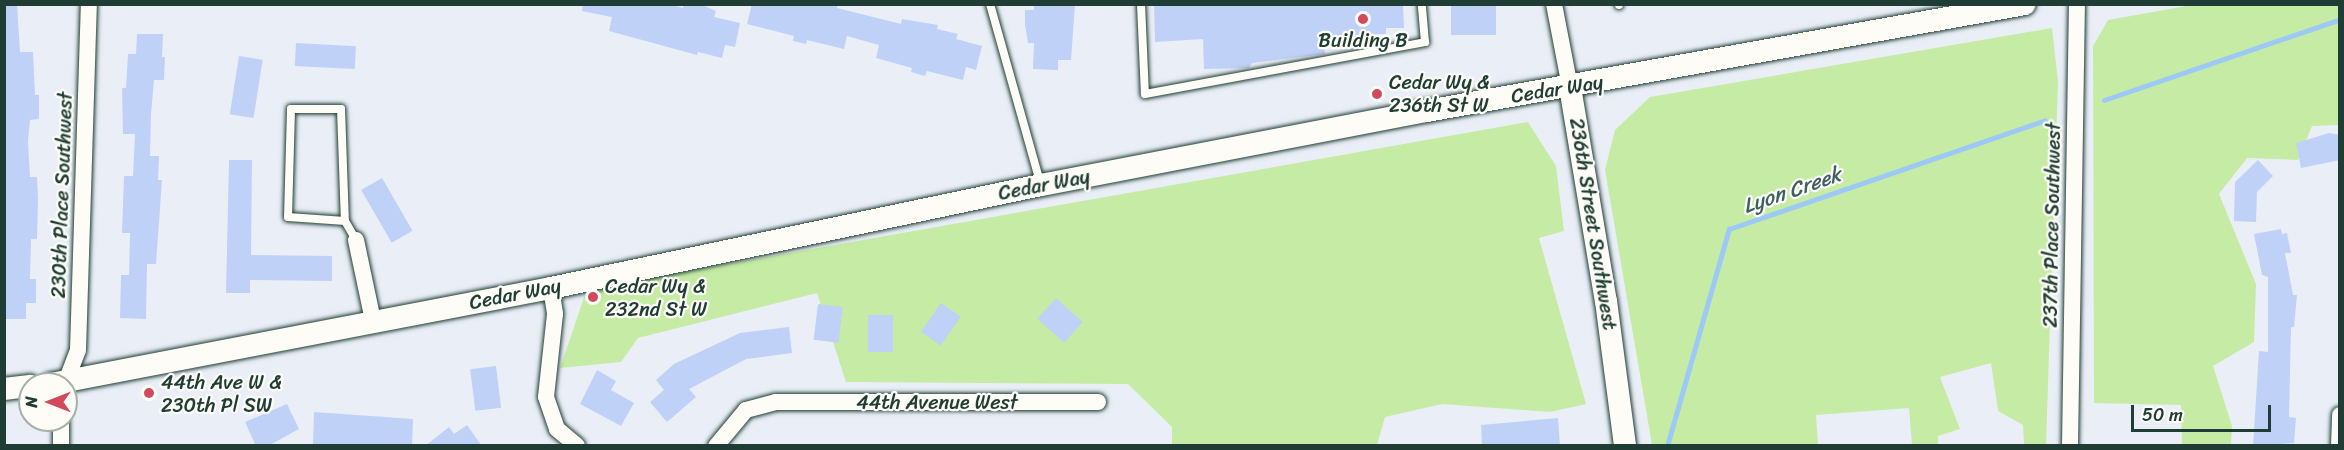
<!DOCTYPE html>
<html>
<head>
<meta charset="utf-8">
<style>
  body { margin:0 }
  #map { position:relative; width:2344px; height:450px; overflow:hidden; background:#eaeff7; font-family:Sriracha,sans-serif }
  div>[style] { position:absolute }
  [style*='--x'] { left:calc(var(--x)*1px); top:calc(var(--y)*1px); width:calc(var(--w)*1px); rotate:calc(var(--a)*1deg) }
  .green>* { inset:0; background:#c6eba5 }
  .stream>* { height:5px; margin:-2.5px; padding:0 2.5px; transform-origin:2.5px; border-radius:2.5px; background:#9cc9f6 }
  .building>* { inset:0; background:#bfd1f6; transform-origin:0 0 }
  .roads { filter:drop-shadow(0 0 2px #1f3d34) drop-shadow(0 0 2px #1f3d34) }
  .lane>* { height:8px; margin:-4px; padding:0 4px; transform-origin:4px; border-radius:4px; background:#fdfcf7 }
  .street>* { height:16px; margin:-8px; padding:0 8px; transform-origin:8px; border-radius:8px; background:#fdfcf7 }
  .secondary>* { height:22px; margin:-11px; padding:0 11px; transform-origin:11px; border-radius:11px; background:#fdfcf7 }
  .dots>* { width:16px; height:16px; translate:-50% -50%; box-sizing:border-box; border:3px solid #fdfcf7; border-radius:50% }
  span { translate:-50% -50%; white-space:nowrap; text-align:center; line-height:1.15; -webkit-text-stroke:4.5px #fdfcf7; paint-order:stroke }
  .poi-label { font-size:20px; color:#1f3d34 }
  .left { translate:0 -50%; text-align:left }
  .street-label { font-size:20px; color:#1f3d34 }
  .water-label { font-size:21px; color:#3e6064; font-style:italic }
  .frame { position:absolute; inset:0; border:6px solid #1f3d34; pointer-events:none }
  .north { position:absolute; left:18px; top:372px; width:60px; height:60px; box-sizing:border-box; background:#fdfcf7; border:2px solid #a4b0a9; border-radius:50%; rotate:270deg; font-size:16px; font-weight:700; line-height:24px; text-align:center; color:#1f3d34 }
  .north::after { content:''; display:block; margin:auto; width:21px; height:27px; background:#d1495b; clip-path:polygon(50% 0,100% 100%,50% 72%,0 100%) }
  .scale { position:absolute; left:2131px; top:405px; width:140px; height:27px; box-sizing:border-box; border:3px solid #1f3d34; border-top:0; padding-left:8px; font-size:18px; line-height:21px; white-space:nowrap; color:#1f3d34; -webkit-text-stroke:4px #fdfcf7; paint-order:stroke }
</style>
</head>
<body>
<div id="map">
  <div class="green">
    <i style="clip-path:polygon(2192px 5px,2339px 5px,2339px 125px,2312px 126px,2298px 160px,2247px 158px,2219px 194px,2256px 284px,2254px 342px,2213px 366px,2232px 426px,2231px 445px,2182px 445px,2181px 405px,2094px 403px,2093px 46px,2108px 20px)"></i>
    <i style="clip-path:polygon(2052px 28px,2058px 82px,2046px 445px,2024px 445px,2023px 425px,1998px 411px,1991px 363px,1940px 377px,1960px 429px,1938px 436px,1938px 445px,1912px 445px,1909px 408px,1816px 415px,1818px 445px,1652px 445px,1605px 170px,1615px 130px,1650px 97px)"></i>
    <i style="clip-path:polygon(1528px 122px,1556px 166px,1564px 231px,1539px 238px,1586px 404px,1550px 412px,1442px 404px,1385px 417px,1377px 445px,1172px 445px,1172px 427px,1128px 384px,846px 382px,817px 293px,638px 338px,621px 362px,560px 368px,587px 289px)"></i>
  </div>
  <div class="stream">
    <i style="--x:2104;--y:100;--w:250;--a:-18.9"></i>
    <i style="--x:1667;--y:446;--w:226;--a:-74.1"></i>
    <i style="--x:1729;--y:229;--w:334;--a:-19"></i>
  </div>
  <div class="building">
    <i style="clip-path:polygon(4px 4px,17px 4px,20px 52px,33px 52px,35px 95px,39px 95px,39px 119px,30px 120px,28px 141px,30px 177px,37px 177px,38px 198px,37px 239px,31px 239px,30px 279px,36px 279px,36px 303px,26px 303px,26px 319px,4px 319px)"></i>
    <i style="clip-path:polygon(583px 4px,668px 4px,683px 8px,684px 4px,700px 4px,716px 11px,714px 17px,740px 23px,735px 47px,725px 45px,722px 58px,698px 52px,697px 55px,609px 31px,612px 17px,582px 11px)"></i>
    <i style="clip-path:polygon(752px 4px,838px 4px,837px 8px,901px 24px,902px 19px,938px 25px,937px 29px,958px 34px,956px 39px,982px 46px,976px 70px,966px 67px,963px 80px,927px 71px,925px 76px,911px 72px,912px 68px,876px 58px,879px 45px,847px 36px,844px 49px,807px 40px,806px 44px,793px 41px,794px 36px,747px 24px)"></i>
    <i style="clip-path:polygon(1034px 4px,1075px 4px,1071px 60px,1058px 60px,1058px 70px,1033px 69px,1034px 43px,1028px 43px,1025px 25px,1025px 10px,1034px 10px)"></i>
    <i style="clip-path:polygon(1154px 4px,1403px 4px,1404px 28px,1386px 28px,1386px 34px,1323px 37px,1325px 54px,1252px 63px,1249px 68px,1204px 69px,1203px 39px,1155px 42px)"></i>
    <i style="left:1451px;top:4px;width:45px;height:31px"></i>
    <i style="clip-path:polygon(137px 34px,163px 34px,162px 57px,165px 57px,164px 80px,154px 80px,151px 114px,150px 156px,159px 156px,158px 180px,162px 180px,156px 264px,147px 264px,146px 319px,120px 318px,121px 275px,129px 275px,130px 233px,122px 233px,124px 176px,133px 176px,135px 134px,123px 134px,122px 88px,126px 88px,128px 54px,136px 54px)"></i>
    <i style="left:296px;top:43px;width:60px;height:23px;rotate:3deg"></i>
    <i style="left:239px;top:56px;width:24px;height:59px;rotate:9deg"></i>
    <i style="clip-path:polygon(2329px 133px,2340px 135px,2340px 160px,2301px 168px,2296px 143px)"></i>
    <i style="clip-path:polygon(229px 160px,252px 160px,251px 255px,332px 256px,332px 281px,250px 280px,250px 293px,226px 293px)"></i>
    <i style="clip-path:polygon(2258px 160px,2273px 176px,2257px 192px,2256px 222px,2234px 221px,2235px 182px)"></i>
    <i style="left:382px;top:178px;width:61px;height:24px;rotate:60deg"></i>
    <i style="clip-path:polygon(2281px 229px,2282px 234px,2287px 233px,2291px 253px,2285px 253px,2293px 295px,2297px 295px,2294px 327px,2291px 327px,2289px 417px,2296px 418px,2294px 443px,2253px 446px,2259px 351px,2268px 352px,2268px 277px,2262px 275px,2254px 234px)"></i>
    <i style="left:1056px;top:298px;width:36px;height:28px;rotate:42deg"></i>
    <i style="left:941px;top:303px;width:24px;height:35px;rotate:35deg"></i>
    <i style="left:818px;top:304px;width:25px;height:36px;rotate:7deg"></i>
    <i style="left:868px;top:315px;width:25px;height:37px"></i>
    <i style="clip-path:polygon(789px 327px,792px 353px,746px 359px,689px 389px,696px 397px,667px 422px,650px 402px,664px 390px,656px 380px,674px 364px,740px 333px)"></i>
    <i style="left:496px;top:366px;width:42px;height:26px;rotate:83deg"></i>
    <i style="clip-path:polygon(597px 370px,616px 381px,611px 390px,634px 403px,621px 426px,580px 404px)"></i>
    <i style="clip-path:polygon(287px 404px,299px 429px,268px 446px,256px 446px,245px 422px)"></i>
    <i style="clip-path:polygon(314px 412px,413px 419px,412px 446px,313px 444px)"></i>
    <i style="clip-path:polygon(1558px 418px,1560px 446px,1482px 446px,1481px 425px)"></i>
    <i style="clip-path:polygon(467px 425px,482px 446px,425px 446px,449px 427px,454px 434px)"></i>
  </div>
  <div class="roads">
    <div class="lane">
      <i style="--x:990;--y:4;--w:188;--a:74.3"></i>
      <i style="--x:1141;--y:4;--w:90;--a:87.5"></i>
      <i style="--x:1145;--y:94;--w:285;--a:-10.5"></i>
      <i style="--x:1425;--y:42;--w:38;--a:-95"></i>
      <i style="--x:1619;--y:4;--w:1;--a:90"></i>
      <i style="--x:345;--y:221;--w:57;--a:-176"></i>
      <i style="--x:288;--y:217;--w:108;--a:-88.4"></i>
      <i style="--x:291;--y:109;--w:50;--a:0"></i>
      <i style="--x:341;--y:109;--w:112;--a:88"></i>
      <i style="--x:345;--y:221;--w:22;--a:60"></i>
    </div>
    <div class="street">
      <i style="--x:1554;--y:4;--w:85;--a:79.1"></i>
      <i style="--x:356;--y:240;--w:83;--a:78.1"></i>
      <i style="--x:551;--y:288;--w:26;--a:81"></i>
      <i style="--x:555;--y:314;--w:83;--a:96.2"></i>
      <i style="--x:546;--y:397;--w:34;--a:71"></i>
      <i style="--x:557;--y:429;--w:26;--a:40"></i>
      <i style="--x:65;--y:384;--w:36;--a:-69"></i>
      <i style="--x:78;--y:350;--w:346;--a:-88.2"></i>
      <i style="--x:61;--y:446;--w:26;--a:-90"></i>
      <i style="--x:716;--y:446;--w:47;--a:-50.2"></i>
      <i style="--x:746;--y:410;--w:31;--a:-15"></i>
      <i style="--x:776;--y:402;--w:322;--a:0"></i>
      <i style="--x:2070;--y:446;--w:442;--a:-89.1"></i>
      <i style="--x:2339;--y:446;--w:31;--a:-88"></i>
    </div>
    <div class="secondary">
      <i style="--x:1570;--y:87;--w:217;--a:80.5"></i>
      <i style="--x:1606;--y:301;--w:146;--a:82.5"></i>
      <i style="--x:51;--y:384;--w:509;--a:-10.87"></i>
      <i style="--x:551;--y:288;--w:501;--a:-11.87"></i>
      <i style="--x:1041;--y:185;--w:393;--a:-10.9"></i>
      <i style="--x:1427;--y:111;--w:607;--a:-10.14"></i>
      <i style="--x:4;--y:389;--w:26;--a:-7"></i>
    </div>
  </div>
  <div class="dots">
    <i style="left:1363px;top:19px;background:#d1495b"></i>
    <i style="left:1377px;top:94px;background:#d1495b"></i>
    <i style="left:593px;top:297px;background:#d1495b"></i>
    <i style="left:149px;top:393px;background:#d1495b"></i>
  </div>
  <div class="poi-label">
    <span style="left:1363px;top:40px">Building B</span>
    <span class="left" style="left:1389px;top:94px">Cedar Wy &amp;<br>236th St W</span>
    <span class="left" style="left:605px;top:298px">Cedar Wy &amp;<br>232nd St W</span>
    <span class="left" style="left:161px;top:394px">44th Ave W &amp;<br>230th Pl SW</span>
  </div>
  <div class="street-label">
    <span style="left:1557px;top:89px;rotate:-9deg">Cedar Way</span>
    <span style="left:1044px;top:185px;rotate:-11deg">Cedar Way</span>
    <span style="left:62px;top:195px;rotate:-88deg">230th Place Southwest</span>
    <span style="left:1593px;top:224px;rotate:81deg">236th Street Southwest</span>
    <span style="left:2052px;top:225px;rotate:-89deg">237th Place Southwest</span>
    <span style="left:515px;top:294px;rotate:-11deg">Cedar Way</span>
    <span style="left:937px;top:402px">44th Avenue West</span>
  </div>
  <div class="water-label">
    <span style="left:1792px;top:190px;rotate:-19deg">Lyon Creek</span>
  </div>
  <div class="frame"></div>
  <div class="north">N</div>
  <div class="scale">50 m</div>
</div>
</body>
</html>
